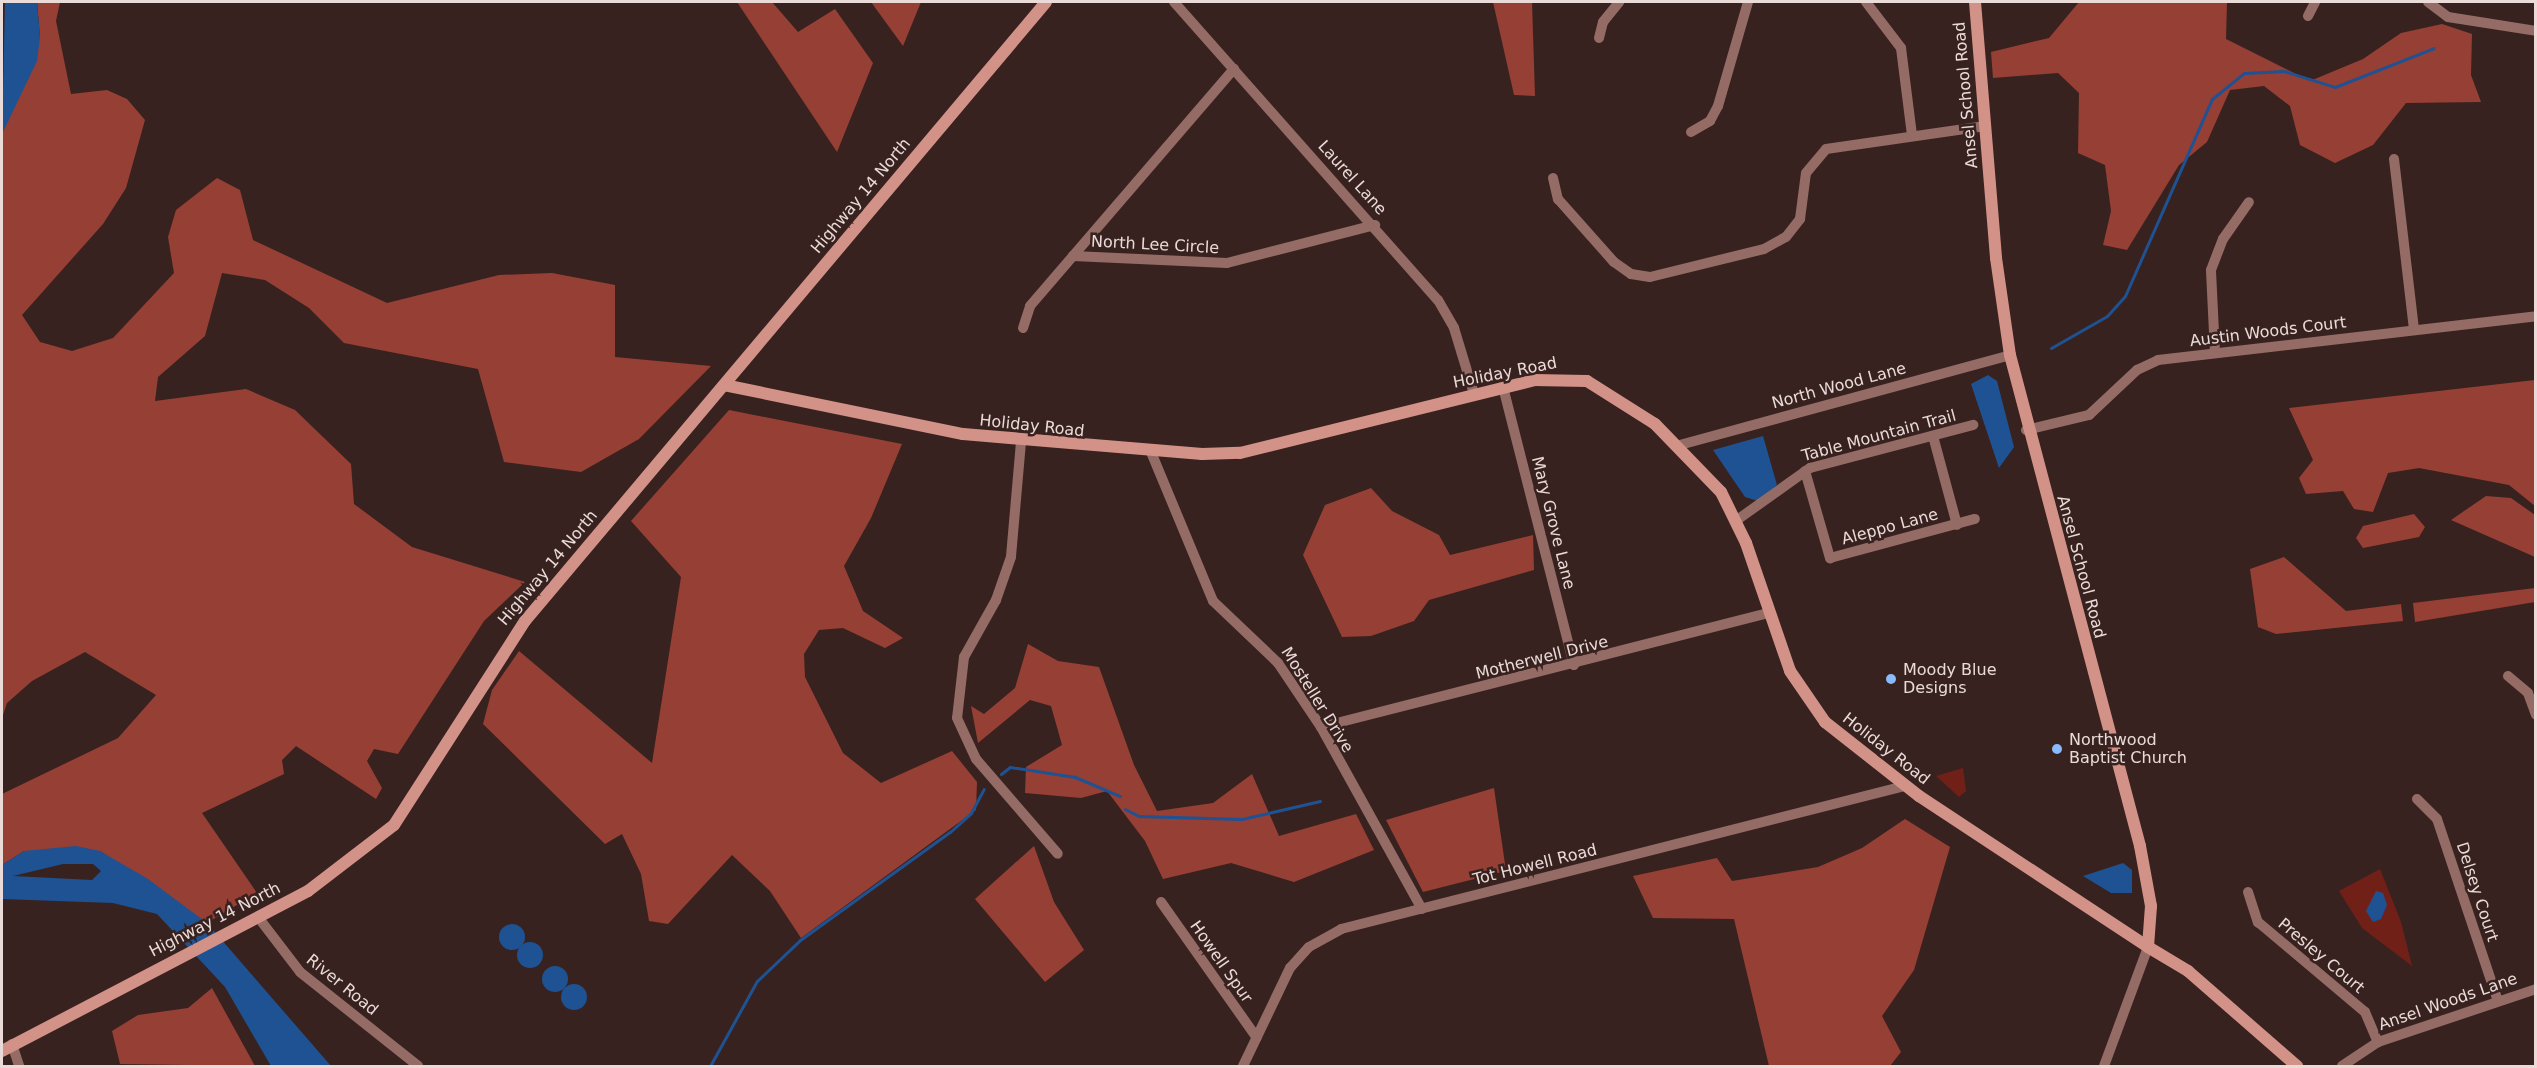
<!DOCTYPE html>
<html>
<head>
<meta charset="utf-8">
<style>
  body { margin:0 }
  #map { position:relative; width:2537px; height:1068px; overflow:hidden; background:#38221f; font-family:"DejaVu Sans",sans-serif }
  div>[style] { position:absolute }
  [style*='--x'] { left:calc(var(--x)*1px); top:calc(var(--y)*1px); width:calc(var(--w)*1px); rotate:calc(var(--a)*1deg) }
  .green>* { inset:0; background:#712018 }
  .forest>* { inset:0; background:#963f35 }
  .water>* { inset:0; background:#1e5292 }
  .round { border-radius:50% }
  .stream>* { height:3px; margin:-1.5px; padding:0 1.5px; transform-origin:1.5px; border-radius:1.5px; background:#1e5292 }
  .street>* { height:10px; margin:-5px; padding:0 5px; transform-origin:5px; border-radius:5px; background:#956c65 }
  .secondary>* { height:12px; margin:-6px; padding:0 6px; transform-origin:6px; border-radius:6px; background:#d39287 }
  .dots>* { width:16px; height:16px; translate:-50% -50%; box-sizing:border-box; border:3px solid #38221f; border-radius:50% }
  span { translate:-50% -50%; white-space:nowrap; text-align:center; line-height:1.15; -webkit-text-stroke:5px #38221f; paint-order:stroke }
  .street-label { font-size:16px; color:#eadbd8 }
  .poi-label { font-size:16px; color:#eadbd8 }
  .left { translate:0 -50%; text-align:left }
  .frame { position:absolute; inset:0; border:3px solid #eadbd8; pointer-events:none }
</style>
</head>
<body>
<div id="map">
  <div class="green">
    <i style="clip-path:polygon(1963px 768px,1966px 791px,1959px 797px,1936px 776px)"></i>
    <i style="clip-path:polygon(2380px 869px,2401px 922px,2412px 966px,2362px 928px,2339px 891px)"></i>
  </div>
  <div class="forest">
    <i style="clip-path:polygon(37px 2px,60px 2px,56px 21px,71px 94px,107px 90px,127px 99px,145px 120px,126px 188px,103px 224px,22px 315px,40px 342px,72px 351px,113px 338px,174px 273px,168px 237px,176px 210px,217px 178px,240px 190px,253px 240px,387px 303px,499px 275px,552px 273px,615px 285px,615px 357px,711px 366px,639px 439px,581px 472px,504px 462px,478px 369px,344px 343px,309px 308px,265px 280px,222px 273px,205px 336px,158px 377px,155px 401px,246px 389px,295px 410px,351px 464px,354px 504px,412px 547px,525px 582px,484px 621px,398px 754px,374px 749px,367px 761px,382px 788px,376px 799px,296px 746px,282px 760px,284px 774px,202px 813px,257px 893px,207px 923px,100px 851px,24px 851px,2px 865px,2px 794px,118px 738px,156px 695px,85px 652px,32px 681px,7px 703px,2px 718px,2px 134px,40px 37px)"></i>
    <i style="clip-path:polygon(737px 2px,772px 2px,798px 32px,835px 9px,873px 63px,837px 152px)"></i>
    <i style="clip-path:polygon(871px 2px,921px 2px,903px 46px)"></i>
    <i style="clip-path:polygon(1493px 2px,1532px 2px,1535px 96px,1514px 95px)"></i>
    <i style="clip-path:polygon(2079px 2px,2227px 2px,2226px 39px,2310px 81px,2363px 59px,2401px 33px,2442px 24px,2472px 34px,2471px 75px,2481px 102px,2406px 103px,2373px 145px,2335px 163px,2300px 145px,2290px 106px,2264px 86px,2230px 90px,2207px 142px,2179px 165px,2127px 250px,2103px 245px,2111px 211px,2105px 165px,2078px 153px,2079px 93px,2058px 73px,1993px 78px,1991px 52px,2049px 38px)"></i>
    <i style="clip-path:polygon(2535px 380px,2535px 506px,2509px 485px,2419px 468px,2388px 473px,2373px 512px,2354px 509px,2343px 491px,2306px 494px,2299px 478px,2313px 460px,2289px 408px)"></i>
    <i style="clip-path:polygon(729px 410px,902px 444px,871px 518px,844px 566px,863px 611px,903px 638px,885px 648px,843px 628px,819px 630px,804px 654px,805px 677px,843px 753px,881px 783px,952px 751px,977px 782px,976px 810px,801px 938px,770px 891px,732px 855px,668px 924px,649px 921px,641px 874px,622px 834px,605px 844px,483px 724px,492px 690px,519px 651px,652px 763px,681px 577px,631px 521px)"></i>
    <i style="clip-path:polygon(1371px 488px,1392px 511px,1439px 535px,1450px 555px,1533px 535px,1534px 570px,1429px 600px,1414px 621px,1371px 636px,1342px 637px,1303px 555px,1325px 505px)"></i>
    <i style="clip-path:polygon(2486px 496px,2511px 498px,2535px 515px,2535px 557px,2451px 520px)"></i>
    <i style="clip-path:polygon(2414px 514px,2425px 527px,2419px 537px,2363px 548px,2356px 538px,2363px 526px)"></i>
    <i style="clip-path:polygon(2284px 557px,2346px 611px,2401px 604px,2403px 621px,2276px 634px,2258px 627px,2250px 569px)"></i>
    <i style="clip-path:polygon(2535px 588px,2535px 602px,2415px 622px,2413px 603px)"></i>
    <i style="clip-path:polygon(1028px 644px,1058px 661px,1099px 667px,1134px 765px,1157px 811px,1213px 803px,1252px 774px,1279px 836px,1356px 814px,1374px 850px,1294px 882px,1231px 863px,1163px 879px,1145px 841px,1107px 791px,1081px 798px,1025px 793px,1026px 767px,1062px 745px,1051px 706px,1030px 700px,978px 743px,971px 706px,984px 714px,1015px 688px)"></i>
    <i style="clip-path:polygon(1494px 788px,1506px 871px,1423px 892px,1386px 820px)"></i>
    <i style="clip-path:polygon(1905px 819px,1950px 847px,1914px 970px,1882px 1016px,1901px 1052px,1890px 1066px,1769px 1066px,1734px 919px,1653px 918px,1633px 876px,1717px 858px,1732px 881px,1818px 867px,1862px 848px)"></i>
    <i style="clip-path:polygon(1034px 846px,1054px 902px,1084px 950px,1045px 982px,975px 899px)"></i>
    <i style="clip-path:polygon(212px 988px,255px 1066px,120px 1064px,112px 1031px,138px 1015px,188px 1008px)"></i>
  </div>
  <div class="water">
    <i style="clip-path:polygon(5px 2px,37px 2px,40px 37px,37px 61px,2px 134px)"></i>
    <i style="clip-path:polygon(1988px 375px,1997px 381px,2014px 447px,1999px 468px,1971px 384px)"></i>
    <i style="clip-path:polygon(1763px 436px,1777px 485px,1758px 501px,1745px 497px,1713px 450px)"></i>
    <i style="clip-path:polygon(evenodd,76px 846px,100px 851px,148px 879px,207px 923px,331px 1066px,271px 1066px,225px 987px,157px 914px,113px 903px,2px 899px,2px 865px,24px 851px,76px 846px,63px 864px,93px 864px,101px 871px,92px 880px,13px 876px,63px 864px)"></i>
    <i style="clip-path:polygon(2123px 863px,2132px 870px,2132px 893px,2111px 893px,2083px 876px)"></i>
    <i style="clip-path:polygon(2376px 891px,2383px 893px,2387px 905px,2381px 919px,2373px 922px,2366px 911px)"></i>
    <i class="round" style="left:499px;top:924px;width:26px;height:26px"></i>
    <i class="round" style="left:517px;top:942px;width:26px;height:26px"></i>
    <i class="round" style="left:542px;top:966px;width:26px;height:26px"></i>
    <i class="round" style="left:561px;top:984px;width:26px;height:26px"></i>
  </div>
  <div class="stream">
    <i style="--x:2051;--y:348;--w:64;--a:-29.7"></i>
    <i style="--x:2107;--y:316;--w:27;--a:-48"></i>
    <i style="--x:2125;--y:296;--w:215;--a:-66.2"></i>
    <i style="--x:2212;--y:99;--w:41;--a:-39.1"></i>
    <i style="--x:2244;--y:73;--w:40;--a:-2.9"></i>
    <i style="--x:2284;--y:71;--w:53;--a:17.4"></i>
    <i style="--x:2335;--y:87;--w:106;--a:-21.5"></i>
    <i style="--x:1001;--y:774;--w:11;--a:-38"></i>
    <i style="--x:1010;--y:767;--w:66;--a:8.7"></i>
    <i style="--x:1075;--y:777;--w:49;--a:22.9"></i>
    <i style="--x:1125;--y:809;--w:16;--a:27"></i>
    <i style="--x:1139;--y:816;--w:103;--a:1.7"></i>
    <i style="--x:1242;--y:819;--w:80;--a:-13"></i>
    <i style="--x:710;--y:1066;--w:97;--a:-61.1"></i>
    <i style="--x:757;--y:981;--w:59;--a:-43.6"></i>
    <i style="--x:800;--y:940;--w:185;--a:-35.8"></i>
    <i style="--x:950;--y:832;--w:28;--a:-42"></i>
    <i style="--x:971;--y:813;--w:27;--a:-62"></i>
  </div>
  <div class="street">
    <i style="--x:1174;--y:2;--w:398;--a:48.5"></i>
    <i style="--x:1438;--y:300;--w:32;--a:60"></i>
    <i style="--x:1454;--y:328;--w:69;--a:73.1"></i>
    <i style="--x:1866;--y:2;--w:58;--a:52.7"></i>
    <i style="--x:1901;--y:48;--w:88;--a:82.8"></i>
    <i style="--x:2428;--y:2;--w:25;--a:37"></i>
    <i style="--x:2448;--y:17;--w:89;--a:9"></i>
    <i style="--x:2308;--y:16;--w:16;--a:-63"></i>
    <i style="--x:1599;--y:38;--w:16;--a:-76"></i>
    <i style="--x:1603;--y:22;--w:26;--a:-51"></i>
    <i style="--x:1691;--y:132;--w:22;--a:-30"></i>
    <i style="--x:1710;--y:121;--w:17;--a:-62"></i>
    <i style="--x:1718;--y:106;--w:108;--a:-73.9"></i>
    <i style="--x:2394;--y:159;--w:172;--a:83.3"></i>
    <i style="--x:1553;--y:178;--w:22;--a:77"></i>
    <i style="--x:1558;--y:199;--w:84;--a:48.4"></i>
    <i style="--x:1614;--y:262;--w:21;--a:35"></i>
    <i style="--x:1631;--y:274;--w:19;--a:9"></i>
    <i style="--x:1650;--y:277;--w:117;--a:-13.8"></i>
    <i style="--x:1764;--y:249;--w:25;--a:-29"></i>
    <i style="--x:1786;--y:237;--w:23;--a:-52"></i>
    <i style="--x:1800;--y:219;--w:46;--a:-82.6"></i>
    <i style="--x:1806;--y:173;--w:31;--a:-50"></i>
    <i style="--x:1826;--y:149;--w:161;--a:-8.2"></i>
    <i style="--x:1073;--y:256;--w:247;--a:-49.3"></i>
    <i style="--x:1023;--y:328;--w:23;--a:-72"></i>
    <i style="--x:1030;--y:306;--w:66;--a:-49.3"></i>
    <i style="--x:1073;--y:256;--w:154;--a:2.6"></i>
    <i style="--x:1227;--y:263;--w:153;--a:-14.4"></i>
    <i style="--x:2215;--y:353;--w:83;--a:-92.8"></i>
    <i style="--x:2211;--y:270;--w:33;--a:-69"></i>
    <i style="--x:2223;--y:239;--w:45;--a:-54.9"></i>
    <i style="--x:1503;--y:387;--w:287;--a:75.7"></i>
    <i style="--x:2026;--y:430;--w:65;--a:-13.4"></i>
    <i style="--x:2089;--y:415;--w:66;--a:-43.2"></i>
    <i style="--x:2137;--y:370;--w:23;--a:-25"></i>
    <i style="--x:2158;--y:360;--w:381;--a:-6.6"></i>
    <i style="--x:1933;--y:436;--w:92;--a:74.9"></i>
    <i style="--x:1021;--y:442;--w:115;--a:95"></i>
    <i style="--x:1011;--y:557;--w:46;--a:109.2"></i>
    <i style="--x:996;--y:600;--w:65;--a:119.3"></i>
    <i style="--x:964;--y:657;--w:61;--a:96.5"></i>
    <i style="--x:957;--y:718;--w:45;--a:65.1"></i>
    <i style="--x:976;--y:759;--w:125;--a:49.2"></i>
    <i style="--x:1676;--y:446;--w:346;--a:-15.2"></i>
    <i style="--x:1151;--y:452;--w:161;--a:67.4"></i>
    <i style="--x:1213;--y:601;--w:90;--a:43.6"></i>
    <i style="--x:1278;--y:663;--w:77;--a:56.1"></i>
    <i style="--x:1321;--y:727;--w:208;--a:61"></i>
    <i style="--x:1805;--y:471;--w:91;--a:74"></i>
    <i style="--x:1830;--y:558;--w:150;--a:-15.1"></i>
    <i style="--x:1737;--y:520;--w:90;--a:-35.5"></i>
    <i style="--x:1810;--y:468;--w:169;--a:-14.8"></i>
    <i style="--x:2508;--y:676;--w:26;--a:40"></i>
    <i style="--x:2528;--y:693;--w:23;--a:70"></i>
    <i style="--x:1321;--y:727;--w:462;--a:-14.3"></i>
    <i style="--x:2417;--y:799;--w:28;--a:45"></i>
    <i style="--x:2437;--y:819;--w:192;--a:71.5"></i>
    <i style="--x:2248;--y:892;--w:32;--a:72"></i>
    <i style="--x:2258;--y:922;--w:140;--a:40.1"></i>
    <i style="--x:2365;--y:1012;--w:33;--a:67"></i>
    <i style="--x:1161;--y:902;--w:166;--a:54.8"></i>
    <i style="--x:258;--y:917;--w:69;--a:52.6"></i>
    <i style="--x:300;--y:972;--w:151;--a:38.5"></i>
    <i style="--x:12;--y:1044;--w:23;--a:72"></i>
    <i style="--x:1243;--y:1066;--w:109;--a:-64.4"></i>
    <i style="--x:1290;--y:968;--w:28;--a:-48"></i>
    <i style="--x:1309;--y:947;--w:37;--a:-29"></i>
    <i style="--x:1341;--y:929;--w:582;--a:-14.23"></i>
    <i style="--x:2104;--y:1066;--w:127;--a:-69.7"></i>
    <i style="--x:2342;--y:1066;--w:43;--a:-33.7"></i>
    <i style="--x:2378;--y:1042;--w:167;--a:-18.5"></i>
  </div>
  <div class="secondary">
    <i style="--x:1975;--y:2;--w:257;--a:85.3"></i>
    <i style="--x:1996;--y:258;--w:98;--a:81.8"></i>
    <i style="--x:2010;--y:355;--w:508;--a:75.17"></i>
    <i style="--x:2140;--y:846;--w:61;--a:79.6"></i>
    <i style="--x:2151;--y:906;--w:41;--a:94.2"></i>
    <i style="--x:2148;--y:947;--w:47;--a:31"></i>
    <i style="--x:2188;--y:971;--w:145;--a:41.1"></i>
    <i style="--x:724;--y:385;--w:244;--a:11.6"></i>
    <i style="--x:963;--y:434;--w:240;--a:4.8"></i>
    <i style="--x:1202;--y:454;--w:38;--a:-2"></i>
    <i style="--x:1240;--y:453;--w:303;--a:-13.9"></i>
    <i style="--x:1534;--y:380;--w:53;--a:1.1"></i>
    <i style="--x:1587;--y:381;--w:80;--a:32.3"></i>
    <i style="--x:1655;--y:424;--w:95;--a:45.9"></i>
    <i style="--x:1721;--y:492;--w:57;--a:63.9"></i>
    <i style="--x:1746;--y:543;--w:135;--a:71"></i>
    <i style="--x:1790;--y:671;--w:62;--a:55.5"></i>
    <i style="--x:1825;--y:722;--w:120;--a:38.2"></i>
    <i style="--x:1919;--y:796;--w:274;--a:33.4"></i>
    <i style="--x:2;--y:1051;--w:345;--a:-27.6"></i>
    <i style="--x:308;--y:891;--w:108;--a:-37.5"></i>
    <i style="--x:394;--y:825;--w:242;--a:-57.3"></i>
    <i style="--x:525;--y:621;--w:809;--a:-49.91"></i>
  </div>
  <div class="dots">
    <i style="left:1891px;top:679px;background:#89bafc"></i>
    <i style="left:2057px;top:749px;background:#89bafc"></i>
  </div>
  <div class="street-label">
    <span style="left:1966px;top:95px;rotate:-95deg">Ansel School Road</span>
    <span style="left:1352px;top:178px;rotate:48deg">Laurel Lane</span>
    <span style="left:861px;top:196px;rotate:-50deg">Highway 14 North</span>
    <span style="left:1155px;top:245px;rotate:3deg">North Lee Circle</span>
    <span style="left:2268px;top:332px;rotate:-7deg">Austin Woods Court</span>
    <span style="left:1505px;top:373px;rotate:-11deg">Holiday Road</span>
    <span style="left:1839px;top:386px;rotate:-15deg">North Wood Lane</span>
    <span style="left:1032px;top:426px;rotate:6deg">Holiday Road</span>
    <span style="left:1879px;top:436px;rotate:-15deg">Table Mountain Trail</span>
    <span style="left:1553px;top:523px;rotate:76deg">Mary Grove Lane</span>
    <span style="left:1890px;top:527px;rotate:-15deg">Aleppo Lane</span>
    <span style="left:2081px;top:567px;rotate:75deg">Ansel School Road</span>
    <span style="left:548px;top:568px;rotate:-50deg">Highway 14 North</span>
    <span style="left:1542px;top:658px;rotate:-14deg">Motherwell Drive</span>
    <span style="left:1317px;top:700px;rotate:58deg">Mosteller Drive</span>
    <span style="left:1886px;top:749px;rotate:38deg">Holiday Road</span>
    <span style="left:1535px;top:865px;rotate:-14deg">Tot Howell Road</span>
    <span style="left:2477px;top:892px;rotate:72deg">Delsey Court</span>
    <span style="left:215px;top:920px;rotate:-27deg">Highway 14 North</span>
    <span style="left:2321px;top:956px;rotate:40deg">Presley Court</span>
    <span style="left:1221px;top:962px;rotate:55deg">Howell Spur</span>
    <span style="left:342px;top:985px;rotate:39deg">River Road</span>
    <span style="left:2448px;top:1002px;rotate:-19deg">Ansel Woods Lane</span>
  </div>
  <div class="poi-label">
    <span class="left" style="left:1903px;top:679px">Moody Blue<br>Designs</span>
    <span class="left" style="left:2069px;top:749px">Northwood<br>Baptist Church</span>
  </div>
  <div class="frame"></div>
</div>
</body>
</html>
